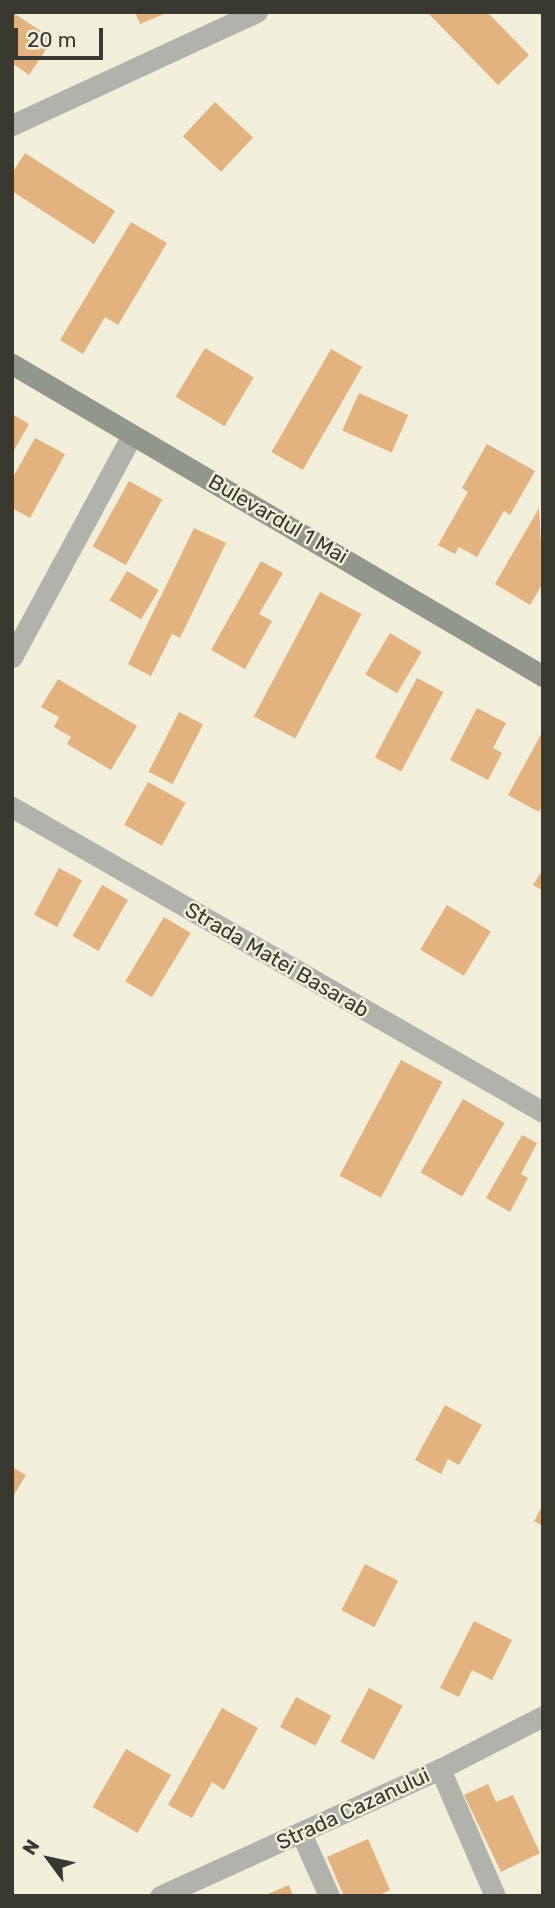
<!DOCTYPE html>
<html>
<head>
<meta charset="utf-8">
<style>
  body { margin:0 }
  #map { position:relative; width:555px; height:1908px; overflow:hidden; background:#f1eeda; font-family:Rubik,sans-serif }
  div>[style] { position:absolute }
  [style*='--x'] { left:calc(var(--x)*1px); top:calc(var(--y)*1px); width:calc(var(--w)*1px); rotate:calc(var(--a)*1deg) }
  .building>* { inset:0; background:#e3b37f; transform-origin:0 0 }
  .street>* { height:21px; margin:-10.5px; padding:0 10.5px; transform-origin:10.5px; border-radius:10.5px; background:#afb3ac }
  .secondary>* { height:21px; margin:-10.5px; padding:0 10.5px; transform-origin:10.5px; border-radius:10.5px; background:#91978c }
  span { translate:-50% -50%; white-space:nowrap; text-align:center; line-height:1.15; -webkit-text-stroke:5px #f1eeda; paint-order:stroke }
  .street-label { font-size:21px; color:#393831 }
  .frame { position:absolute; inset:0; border:14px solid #393831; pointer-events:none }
  .north { position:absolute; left:14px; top:1824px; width:70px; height:70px; -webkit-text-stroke:5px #f1eeda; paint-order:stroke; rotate:303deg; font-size:19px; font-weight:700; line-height:28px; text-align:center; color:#393831 }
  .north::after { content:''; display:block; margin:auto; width:24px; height:32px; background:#393831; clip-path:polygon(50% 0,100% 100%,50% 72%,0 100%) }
  .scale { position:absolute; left:14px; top:28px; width:89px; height:32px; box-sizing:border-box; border:4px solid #393831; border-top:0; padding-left:9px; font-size:21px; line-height:24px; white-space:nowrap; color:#393831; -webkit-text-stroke:5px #f1eeda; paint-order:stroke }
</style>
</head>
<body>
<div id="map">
  <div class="building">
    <i style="clip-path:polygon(12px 12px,53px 39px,29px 75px,12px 63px)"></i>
    <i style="clip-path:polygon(135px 12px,169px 12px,140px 24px)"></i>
    <i style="clip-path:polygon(427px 12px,487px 12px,529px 55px,498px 85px)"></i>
    <i style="left:215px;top:102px;width:52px;height:47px;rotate:43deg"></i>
    <i style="clip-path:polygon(25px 153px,115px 211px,94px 244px,12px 191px,12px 173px)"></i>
    <i style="clip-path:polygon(131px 222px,167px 243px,118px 325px,105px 317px,83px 354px,60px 340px)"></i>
    <i style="left:205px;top:348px;width:57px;height:57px;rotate:31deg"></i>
    <i style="left:331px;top:349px;width:36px;height:119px;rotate:30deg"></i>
    <i style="left:359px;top:393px;width:54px;height:41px;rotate:24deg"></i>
    <i style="clip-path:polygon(12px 414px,29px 424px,12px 454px)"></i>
    <i style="clip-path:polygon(35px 438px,65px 454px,30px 518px,12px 508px,12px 479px)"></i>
    <i style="clip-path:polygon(487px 444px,535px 471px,510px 515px,504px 511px,477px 557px,459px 547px,455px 554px,438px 545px,468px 492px,462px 488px)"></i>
    <i style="left:129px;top:481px;width:38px;height:75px;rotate:29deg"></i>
    <i style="clip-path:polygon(539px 508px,543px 583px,530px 605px,495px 584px)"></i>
    <i style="clip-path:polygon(194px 528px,226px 543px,180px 638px,172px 634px,151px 676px,128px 664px)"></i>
    <i style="clip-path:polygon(261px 561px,283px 573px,259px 614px,272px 621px,245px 669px,211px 650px)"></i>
    <i style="left:127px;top:571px;width:37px;height:34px;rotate:31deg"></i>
    <i style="left:320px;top:592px;width:47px;height:141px;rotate:28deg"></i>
    <i style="left:390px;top:633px;width:37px;height:48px;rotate:31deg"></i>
    <i style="left:417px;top:678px;width:30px;height:90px;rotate:28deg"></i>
    <i style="clip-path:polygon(58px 679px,137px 726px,111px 770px,67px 744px,71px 737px,54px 727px,59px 717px,41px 707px)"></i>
    <i style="clip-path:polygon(477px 708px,506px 723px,493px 748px,502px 753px,488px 780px,450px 760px)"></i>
    <i style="left:179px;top:712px;width:27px;height:67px;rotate:27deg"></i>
    <i style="clip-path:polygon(543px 731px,543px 805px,539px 812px,508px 795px)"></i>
    <i style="left:148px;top:782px;width:43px;height:49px;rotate:29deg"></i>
    <i style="left:59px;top:868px;width:26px;height:53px;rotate:28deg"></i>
    <i style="clip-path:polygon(543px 869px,543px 891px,533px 885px)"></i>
    <i style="left:102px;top:885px;width:30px;height:59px;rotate:30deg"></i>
    <i style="left:447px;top:905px;width:51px;height:52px;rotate:31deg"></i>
    <i style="left:164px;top:917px;width:31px;height:75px;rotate:31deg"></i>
    <i style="left:401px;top:1060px;width:47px;height:131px;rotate:28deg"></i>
    <i style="left:463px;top:1099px;width:48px;height:85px;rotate:30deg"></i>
    <i style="clip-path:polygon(522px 1135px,537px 1143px,521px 1174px,528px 1178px,510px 1212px,486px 1198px)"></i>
    <i style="clip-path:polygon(445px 1405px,482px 1425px,459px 1465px,448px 1459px,441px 1474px,415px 1460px)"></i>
    <i style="clip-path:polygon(12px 1467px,26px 1475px,12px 1498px)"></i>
    <i style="clip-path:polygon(543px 1505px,543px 1526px,534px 1521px)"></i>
    <i style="left:365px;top:1564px;width:37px;height:52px;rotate:27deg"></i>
    <i style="clip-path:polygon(474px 1621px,512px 1640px,492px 1680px,472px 1670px,459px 1697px,440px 1688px)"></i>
    <i style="left:369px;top:1688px;width:38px;height:61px;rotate:28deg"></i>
    <i style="left:296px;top:1697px;width:40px;height:34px;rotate:28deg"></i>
    <i style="clip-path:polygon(222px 1708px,258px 1728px,224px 1790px,212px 1782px,192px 1818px,168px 1805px)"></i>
    <i style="left:126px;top:1749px;width:52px;height:67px;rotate:30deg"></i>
    <i style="clip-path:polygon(488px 1784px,496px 1802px,513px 1795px,540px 1853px,501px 1872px,464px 1795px)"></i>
    <i style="clip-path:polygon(368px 1839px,390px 1890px,378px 1896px,344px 1896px,327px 1857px)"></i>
    <i style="clip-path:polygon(289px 1885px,293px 1896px,263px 1896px)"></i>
  </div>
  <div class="street">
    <i style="--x:12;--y:125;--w:270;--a:-24.8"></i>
    <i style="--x:12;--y:657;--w:252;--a:-61.6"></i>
    <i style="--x:12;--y:807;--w:612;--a:29.87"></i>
    <i style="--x:440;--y:1769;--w:138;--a:66.6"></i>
    <i style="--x:301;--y:1833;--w:69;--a:66"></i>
    <i style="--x:160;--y:1896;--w:307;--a:-24.4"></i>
    <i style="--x:440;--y:1769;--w:116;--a:-27.2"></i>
  </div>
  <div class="secondary">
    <i style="--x:12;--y:364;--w:616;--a:30.44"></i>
  </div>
  <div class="street-label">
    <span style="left:278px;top:519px;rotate:30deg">Bulevardul 1 Mai</span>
    <span style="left:277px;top:960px;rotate:30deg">Strada Matei Basarab</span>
    <span style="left:353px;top:1809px;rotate:-25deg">Strada Cazanului</span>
  </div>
  <div class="frame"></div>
  <div class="north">N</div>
  <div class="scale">20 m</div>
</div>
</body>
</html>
